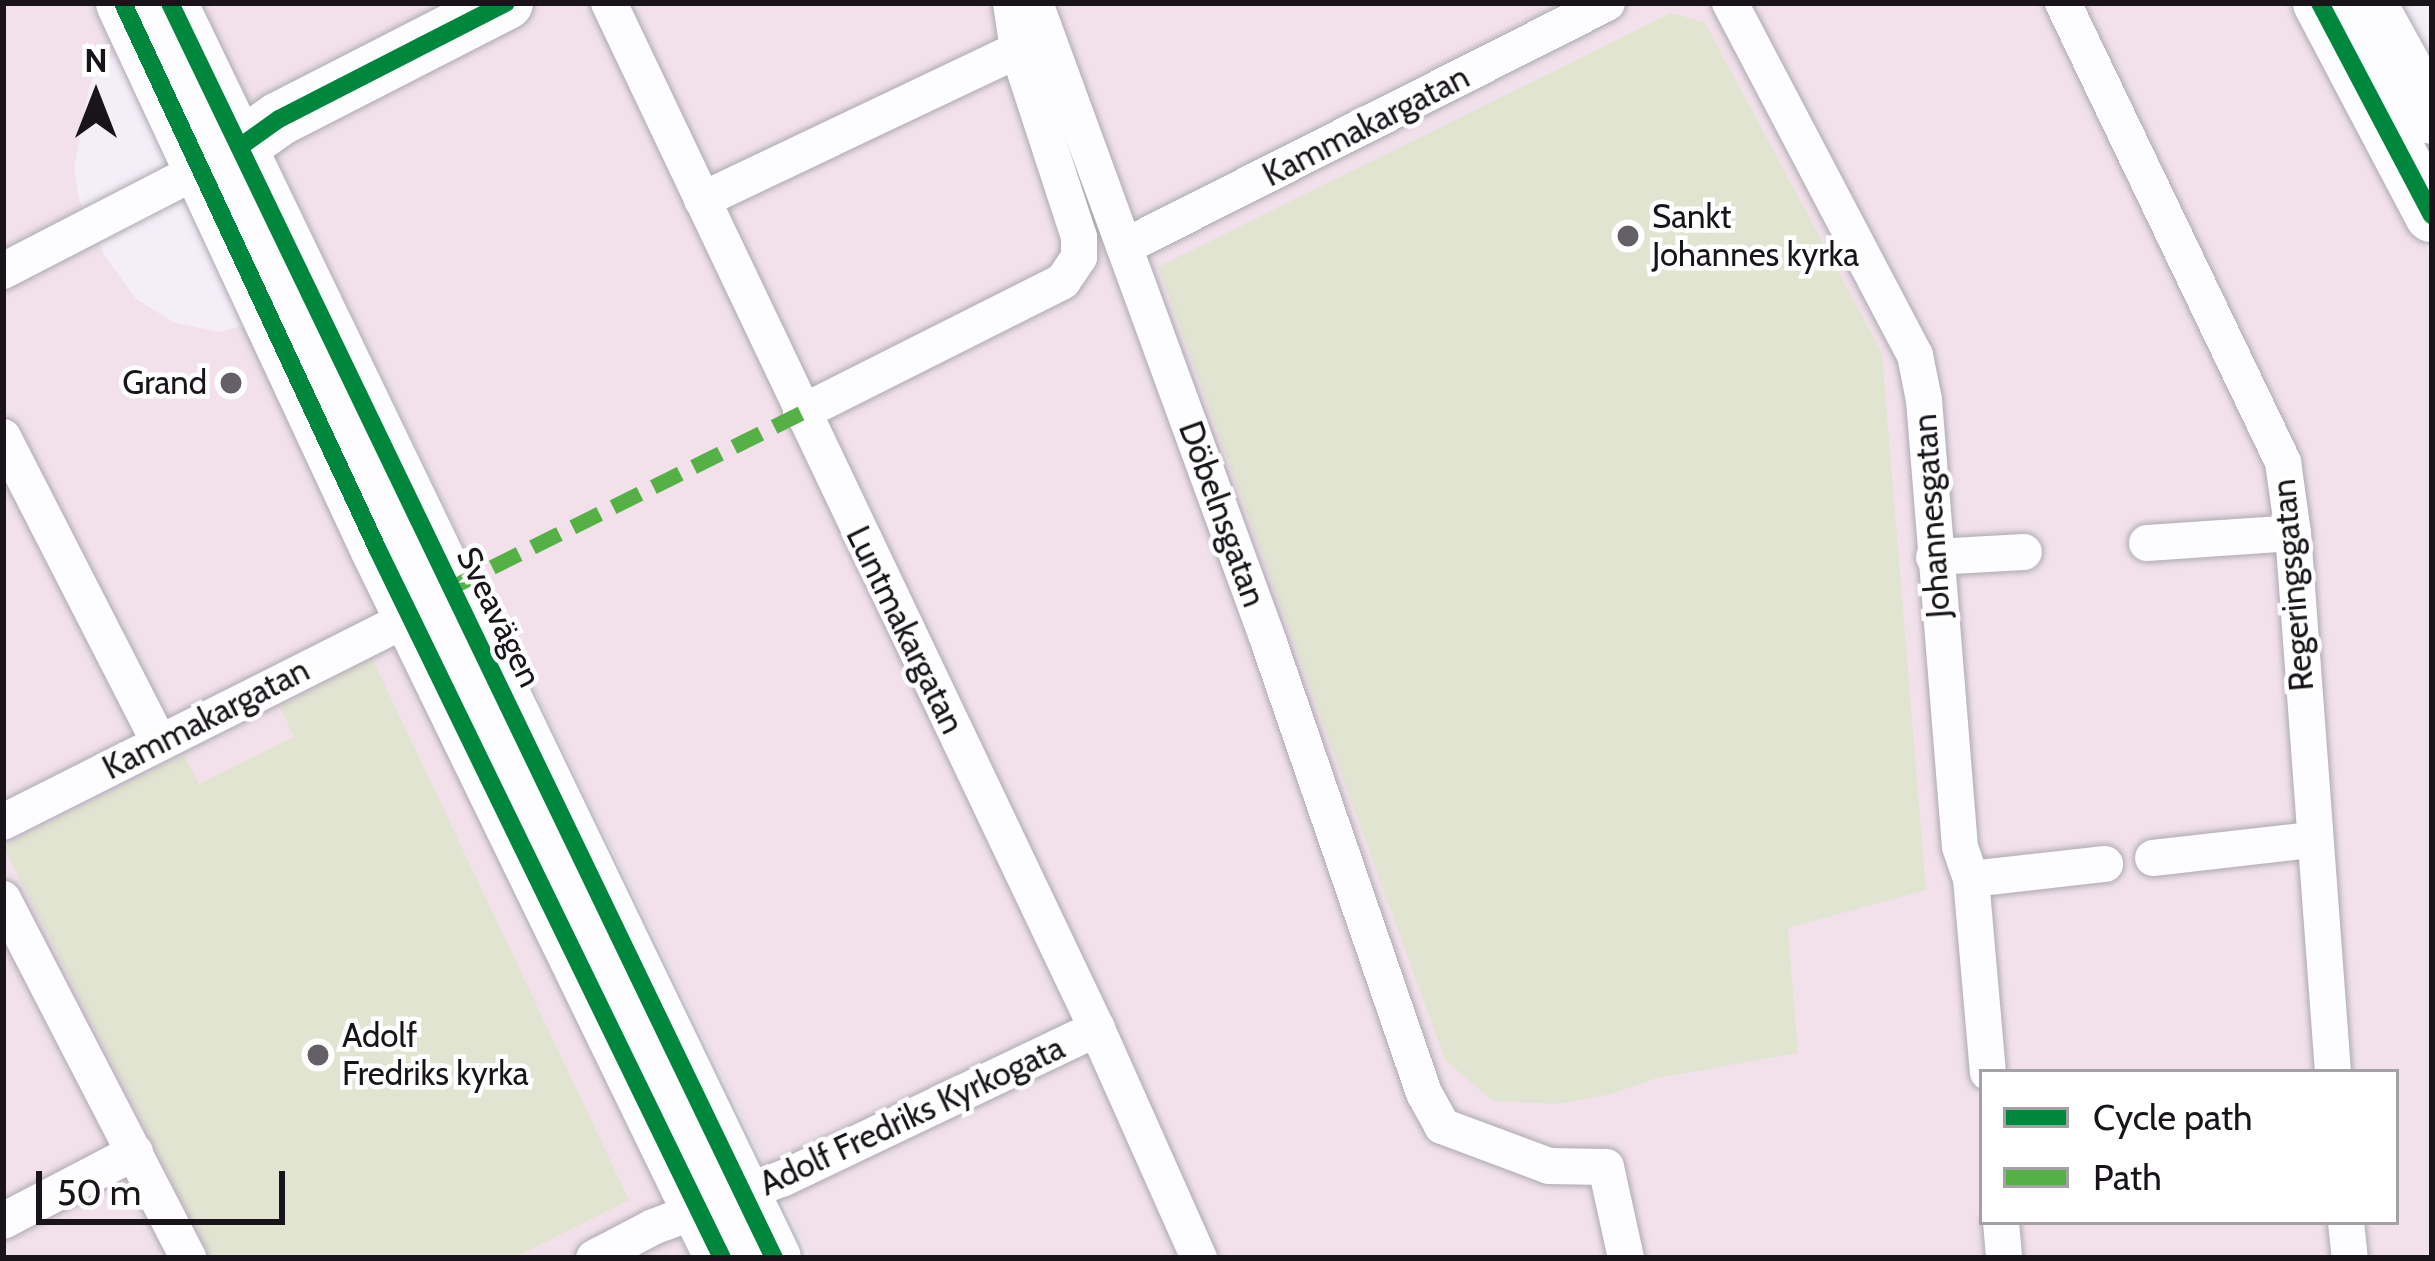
<!DOCTYPE html>
<html>
<head>
<meta charset="utf-8">
<style>
  body { margin:0 }
  #map { position:relative; width:2435px; height:1261px; overflow:hidden; background:#f4eef9; font-family:Cabin,sans-serif }
  div>[style] { position:absolute }
  [style*='--x'] { left:calc(var(--x)*1px); top:calc(var(--y)*1px); width:calc(var(--w)*1px); rotate:calc(var(--a)*1deg) }
  .commercial>* { inset:0; background:#f2e1eb }
  .green>* { inset:0; background:#e2e4d2 }
  .roads { filter:drop-shadow(0 0 3px #ada9b1) drop-shadow(0 0 3px #ada9b1) }
  .street>* { height:36px; margin:-18px; padding:0 18px; transform-origin:18px; border-radius:18px; background:#fdfcfe }
  .secondary>* { height:54px; margin:-27px; padding:0 27px; transform-origin:27px; border-radius:27px; background:#fdfcfe }
  .quiet>* { height:15px; margin-top:-7.5px; transform-origin:0; background:repeating-linear-gradient(90deg,#55b145 0 30px,transparent 0 45px) }
  .cycleway>* { height:18px; margin:-9px; padding:0 9px; transform-origin:9px; border-radius:9px; background:#00873e }
  .dots>* { width:33px; height:33px; translate:-50% -50%; box-sizing:border-box; border:6px solid #fff; border-radius:50% }
  span { translate:-50% -50%; white-space:nowrap; text-align:center; line-height:1.15; -webkit-text-stroke:9px #fff; paint-order:stroke }
  .street-label { font-size:33px; color:#18141a }
  .poi-label { font-size:33px; color:#18141a }
  .left { translate:0 -50%; text-align:left }
  .right { translate:-100% -50%; text-align:right }
  .frame { position:absolute; inset:0; border:6px solid #18141a; pointer-events:none }
  .legend { position:absolute; left:1979px; top:1069px; width:420px; height:156px; box-sizing:border-box; background:#fff; border:3px solid #a3a1a3; margin:0; padding:15px 21px; list-style:none; font-size:36px; color:#18141a }
  .legend li { display:flex; align-items:center; gap:24px; height:60px }
  .legend b { width:60px; border:3px solid #a3a1a3 }
  .north { position:absolute; left:36px; top:36px; width:120px; height:120px; -webkit-text-stroke:9px #fff; paint-order:stroke; rotate:0deg; font-size:33px; font-weight:700; line-height:48px; text-align:center; color:#18141a }
  .north::after { content:''; display:block; margin:auto; width:42px; height:54px; background:#18141a; clip-path:polygon(50% 0,100% 100%,50% 72%,0 100%) }
  .scale { position:absolute; left:36px; top:1171px; width:249px; height:54px; box-sizing:border-box; border:6px solid #18141a; border-top:0; padding-left:15px; font-size:36px; line-height:42px; white-space:nowrap; color:#18141a; -webkit-text-stroke:9px #fff; paint-order:stroke }
</style>
</head>
<body>
<div id="map">
  <div class="commercial">
    <i style="clip-path:polygon(3px 3px,91px 3px,116px 56px,99px 64px,89px 87px,74px 169px,80px 202px,105px 256px,136px 299px,175px 323px,219px 332px,246px 325px,690px 1258px,3px 1258px)"></i>
    <i style="clip-path:polygon(evenodd,200px 3px,2288px 3px,2432px 257px,2432px 1258px,811px 1258px,200px 3px,1671px 13px,1705px 22px,1882px 353px,1788px 927px,1657px 1078px,1612px 1094px,1284px 610px,1158px 268px,1671px 13px,200px 3px,1982px 1072px,2396px 1072px,2396px 1222px,1982px 1222px,1982px 1072px)"></i>
  </div>
  <div class="green">
    <i style="clip-path:polygon(1671px 13px,1705px 22px,1882px 353px,1926px 890px,1788px 928px,1798px 1053px,1657px 1078px,1612px 1094px,1558px 1104px,1493px 1101px,1445px 1060px,1158px 267px)"></i>
    <i style="clip-path:polygon(372px 658px,629px 1200px,514px 1258px,211px 1258px,3px 846px,184px 755px,199px 784px,294px 737px,280px 707px)"></i>
  </div>
  <div class="roads">
    <div class="street">
      <i style="--x:609;--y:3;--w:1136;--a:64.56"></i>
      <i style="--x:1097;--y:1029;--w:251;--a:66"></i>
      <i style="--x:1035;--y:3;--w:675;--a:69.9"></i>
      <i style="--x:1267;--y:637;--w:482;--a:71"></i>
      <i style="--x:1424;--y:1093;--w:38;--a:61"></i>
      <i style="--x:1442;--y:1126;--w:114;--a:20.5"></i>
      <i style="--x:1549;--y:1166;--w:57;--a:1"></i>
      <i style="--x:1730;--y:3;--w:398;--a:62.3"></i>
      <i style="--x:1915;--y:355;--w:46;--a:78.7"></i>
      <i style="--x:1924;--y:400;--w:448;--a:85.4"></i>
      <i style="--x:1960;--y:847;--w:34;--a:71"></i>
      <i style="--x:1971;--y:879;--w:194;--a:85"></i>
      <i style="--x:2063;--y:3;--w:509;--a:64.39"></i>
      <i style="--x:2283;--y:462;--w:72;--a:82"></i>
      <i style="--x:2293;--y:533;--w:540;--a:85.76"></i>
      <i style="--x:702;--y:200;--w:350;--a:-25.4"></i>
      <i style="--x:1124;--y:247;--w:541;--a:-26.8"></i>
      <i style="--x:3;--y:271;--w:242;--a:-27.3"></i>
      <i style="--x:801;--y:413;--w:293;--a:-26.7"></i>
      <i style="--x:1063;--y:281;--w:29;--a:-56"></i>
      <i style="--x:1079;--y:257;--w:20;--a:-90"></i>
      <i style="--x:1079;--y:237;--w:197;--a:-108.1"></i>
      <i style="--x:1018;--y:50;--w:48;--a:-98.5"></i>
      <i style="--x:3;--y:437;--w:343;--a:62.9"></i>
      <i style="--x:2147;--y:543;--w:146;--a:-3.9"></i>
      <i style="--x:1934;--y:557;--w:90;--a:-3.2"></i>
      <i style="--x:3;--y:822;--w:456;--a:-26.7"></i>
      <i style="--x:2153;--y:858;--w:160;--a:-6.5"></i>
      <i style="--x:1971;--y:879;--w:135;--a:-6.4"></i>
      <i style="--x:3;--y:899;--w:404;--a:62.7"></i>
      <i style="--x:1606;--y:1167;--w:93;--a:77.6"></i>
      <i style="--x:3;--y:1221;--w:149;--a:-27.6"></i>
      <i style="--x:2001;--y:1222;--w:36;--a:85"></i>
      <i style="--x:2346;--y:1222;--w:36;--a:84"></i>
      <i style="--x:594;--y:1258;--w:67;--a:-27.7"></i>
      <i style="--x:653;--y:1227;--w:140;--a:-20.5"></i>
      <i style="--x:784;--y:1178;--w:347;--a:-25.5"></i>
    </div>
    <div class="secondary">
      <i style="--x:123;--y:3;--w:601;--a:65.01"></i>
      <i style="--x:377;--y:548;--w:789;--a:64.08"></i>
      <i style="--x:170;--y:3;--w:1393;--a:64.3"></i>
      <i style="--x:2320;--y:3;--w:240;--a:62.2"></i>
      <i style="--x:2369;--y:3;--w:130;--a:61.1"></i>
      <i style="--x:241;--y:146;--w:47;--a:-35.4"></i>
      <i style="--x:279;--y:119;--w:255;--a:-27.1"></i>
    </div>
  </div>
  <div class="quiet">
    <i style="--x:452;--y:587;--w:390;--a:-26.5"></i>
  </div>
  <div class="cycleway">
    <i style="--x:123;--y:3;--w:601;--a:65.01"></i>
    <i style="--x:377;--y:548;--w:789;--a:64.08"></i>
    <i style="--x:170;--y:3;--w:1393;--a:64.3"></i>
    <i style="--x:2320;--y:3;--w:240;--a:62.2"></i>
    <i style="--x:241;--y:146;--w:47;--a:-35.4"></i>
    <i style="--x:279;--y:119;--w:255;--a:-27.1"></i>
  </div>
  <div class="dots">
    <i style="left:1628px;top:236px;background:#656068"></i>
    <i style="left:231px;top:383px;background:#656068"></i>
    <i style="left:318px;top:1055px;background:#656068"></i>
  </div>
  <div class="street-label">
    <span style="left:1366px;top:126px;rotate:-27deg">Kammakargatan</span>
    <span style="left:1222px;top:514px;rotate:70deg">Döbelnsgatan</span>
    <span style="left:1932px;top:516px;rotate:-94deg">Johannesgatan</span>
    <span style="left:2293px;top:585px;rotate:-95deg">Regeringsgatan</span>
    <span style="left:499px;top:617px;rotate:64deg">Sveavägen</span>
    <span style="left:905px;top:630px;rotate:64deg">Luntmakargatan</span>
    <span style="left:206px;top:719px;rotate:-27deg">Kammakargatan</span>
    <span style="left:912px;top:1116px;rotate:-25deg">Adolf Fredriks Kyrkogata</span>
  </div>
  <div class="poi-label">
    <span class="left" style="left:1652px;top:236px">Sankt<br>Johannes kyrka</span>
    <span class="right" style="left:207px;top:383px">Grand</span>
    <span class="left" style="left:342px;top:1055px">Adolf<br>Fredriks kyrka</span>
  </div>
  <div class="frame"></div>
  <ul class="legend">
  <li><b style="height:15px;background:#00873e"></b>Cycle path</li>
  <li><b style="height:15px;background:#55b145"></b>Path</li>
  </ul>
  <div class="north">N</div>
  <div class="scale">50 m</div>
</div>
</body>
</html>
